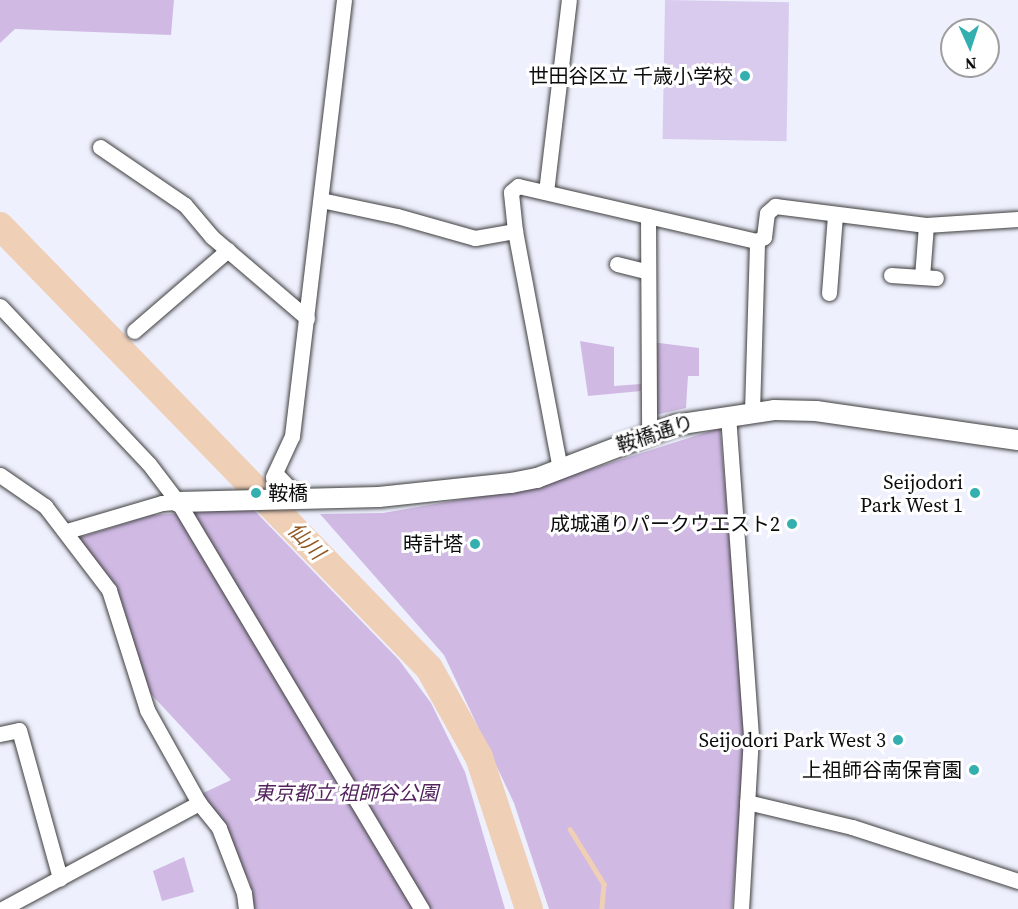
<!DOCTYPE html>
<html>
<head>
<meta charset="utf-8">
<style>
  body { margin:0 }
  #map { position:relative; width:1018px; height:909px; overflow:hidden; background:#eef0fd; font-family:"Source Serif 4","Noto Sans JP",serif }
  div>[style] { position:absolute }
  [style*='--x'] { left:calc(var(--x)*1px); top:calc(var(--y)*1px); width:calc(var(--w)*1px); rotate:calc(var(--a)*1deg) }
  .green>* { inset:0; background:#d0bae4 }
  .pitch>* { inset:0; background:#d8cbed; transform-origin:0 0 }
  .stream>* { height:4.5px; margin:-2.25px; padding:0 2.25px; transform-origin:2.25px; border-radius:2.25px; background:#f0cfb7 }
  .river>* { height:28px; margin:-14px; padding:0 14px; transform-origin:14px; border-radius:14px; background:#f0cfb7 }
  .roads { filter:drop-shadow(0 0 2px #3f3f3f) drop-shadow(0 0 2px #3f3f3f) }
  .minor>* { height:15px; margin:-7.5px; padding:0 7.5px; transform-origin:7.5px; border-radius:7.5px; background:#fff }
  .tertiary>* { height:20px; margin:-10px; padding:0 10px; transform-origin:10px; border-radius:10px; background:#fff }
  .dots>* { width:16px; height:16px; translate:-50% -50%; box-sizing:border-box; border:3px solid #fff; border-radius:50% }
  span { translate:-50% -50%; white-space:nowrap; text-align:center; line-height:1.15; -webkit-text-stroke:6px #fff; paint-order:stroke }
  .poi-label { font-size:20px; color:#0c0c0c }
  .right { translate:-100% -50%; text-align:right }
  .left { translate:0 -50%; text-align:left }
  .street-label { font-size:20px; color:#0c0c0c }
  .park-label { font-size:20px; color:#54235e; font-style:italic }
  .water-label { font-size:21px; color:#925722; font-style:italic }
  .north { position:absolute; left:940px; top:18px; width:60px; height:60px; box-sizing:border-box; background:#fff; border:2px solid #9e9e9e; border-radius:50%; rotate:177deg; font-size:16px; font-weight:700; line-height:24px; text-align:center; color:#0c0c0c }
  .north::after { content:''; display:block; margin:auto; width:21px; height:27px; background:#32afae; clip-path:polygon(50% 0,100% 100%,50% 72%,0 100%) }
</style>
</head>
<body>
<div id="map">
  <div class="green">
    <i style="clip-path:polygon(0 0,174px 0,171px 35px,15px 29px,0 43px)"></i>
    <i style="clip-path:polygon(580px 341px,614px 347px,614px 386px,641px 384px,641px 391px,588px 396px)"></i>
    <i style="clip-path:polygon(651px 342px,699px 348px,699px 376px,688px 376px,686px 408px,651px 416px)"></i>
    <i style="clip-path:polygon(720px 428px,746px 733px,732px 909px,549px 909px,514px 803px,444px 655px,320px 514px,383px 513px,538px 486px)"></i>
    <i style="clip-path:polygon(253px 509px,399px 660px,431px 703px,465px 772px,505px 909px,253px 909px,250px 882px,201px 794px,231px 780px,150px 693px,113px 583px,78px 538px,152px 515px)"></i>
    <i style="clip-path:polygon(184px 857px,194px 892px,162px 901px,153px 871px)"></i>
  </div>
  <div class="pitch">
    <i style="left:665px;top:0;width:124px;height:139px;rotate:1deg"></i>
  </div>
  <div class="stream">
    <i style="--x:570;--y:829;--w:65;--a:58.3"></i>
    <i style="--x:604;--y:884;--w:25;--a:95"></i>
  </div>
  <div class="river">
    <i style="--x:0;--y:226;--w:616;--a:45.86"></i>
    <i style="--x:429;--y:668;--w:102;--a:60.7"></i>
    <i style="--x:479;--y:757;--w:160;--a:71.8"></i>
  </div>
  <div class="roads">
    <div class="minor">
      <i style="--x:100;--y:147;--w:103;--a:34.3"></i>
      <i style="--x:185;--y:205;--w:42;--a:49.8"></i>
      <i style="--x:212;--y:237;--w:125;--a:40.5"></i>
      <i style="--x:546;--y:192;--w:193;--a:-83.2"></i>
      <i style="--x:321;--y:200;--w:78;--a:11.9"></i>
      <i style="--x:397;--y:216;--w:81;--a:15.8"></i>
      <i style="--x:475;--y:238;--w:41;--a:-9.9"></i>
      <i style="--x:515;--y:231;--w:39;--a:-96"></i>
      <i style="--x:511;--y:192;--w:9;--a:-41"></i>
      <i style="--x:518;--y:186;--w:245;--a:13"></i>
      <i style="--x:757;--y:241;--w:8;--a:-30"></i>
      <i style="--x:764;--y:237;--w:24;--a:-83"></i>
      <i style="--x:767;--y:213;--w:11;--a:-41"></i>
      <i style="--x:775;--y:206;--w:152;--a:7.2"></i>
      <i style="--x:926;--y:225;--w:92;--a:-3.7"></i>
      <i style="--x:648;--y:216;--w:217;--a:89.7"></i>
      <i style="--x:515;--y:231;--w:242;--a:79.3"></i>
      <i style="--x:617;--y:264;--w:32;--a:14"></i>
      <i style="--x:891;--y:275;--w:45;--a:3.8"></i>
      <i style="--x:922;--y:277;--w:52;--a:-85.6"></i>
      <i style="--x:829;--y:293;--w:78;--a:-85.6"></i>
      <i style="--x:0;--y:306;--w:217;--a:46.7"></i>
      <i style="--x:149;--y:464;--w:48;--a:52.7"></i>
      <i style="--x:178;--y:502;--w:475;--a:59.1"></i>
      <i style="--x:134;--y:331;--w:124;--a:-40.8"></i>
      <i style="--x:752;--y:412;--w:171;--a:-88.3"></i>
      <i style="--x:728;--y:415;--w:322;--a:85.9"></i>
      <i style="--x:751;--y:736;--w:173;--a:93.3"></i>
      <i style="--x:275;--y:473;--w:37;--a:46"></i>
      <i style="--x:0;--y:475;--w:55;--a:34.6"></i>
      <i style="--x:45;--y:506;--w:106;--a:52.7"></i>
      <i style="--x:109;--y:590;--w:126;--a:72.4"></i>
      <i style="--x:147;--y:710;--w:107;--a:60.8"></i>
      <i style="--x:199;--y:803;--w:32;--a:51"></i>
      <i style="--x:219;--y:828;--w:70;--a:69"></i>
      <i style="--x:244;--y:893;--w:16;--a:83"></i>
      <i style="--x:276;--y:500;--w:23;--a:-97"></i>
      <i style="--x:273;--y:477;--w:45;--a:-65.1"></i>
      <i style="--x:292;--y:436;--w:439;--a:-83.2"></i>
      <i style="--x:67;--y:531;--w:99;--a:-16.4"></i>
      <i style="--x:162;--y:503;--w:16;--a:-4"></i>
      <i style="--x:0;--y:734;--w:19;--a:-12"></i>
      <i style="--x:19;--y:730;--w:154;--a:74.5"></i>
      <i style="--x:747;--y:802;--w:108;--a:13.4"></i>
      <i style="--x:852;--y:827;--w:175;--a:18"></i>
      <i style="--x:2;--y:909;--w:224;--a:-28.3"></i>
    </div>
    <div class="tertiary">
      <i style="--x:178;--y:502;--w:201;--a:-1.4"></i>
      <i style="--x:379;--y:497;--w:133;--a:-6.1"></i>
      <i style="--x:511;--y:483;--w:26;--a:-11"></i>
      <i style="--x:537;--y:478;--w:148;--a:-21"></i>
      <i style="--x:675;--y:425;--w:100;--a:-8.6"></i>
      <i style="--x:774;--y:410;--w:42;--a:1.4"></i>
      <i style="--x:816;--y:411;--w:204;--a:8.2"></i>
    </div>
  </div>
  <div class="dots">
    <i style="left:745px;top:76px;background:#32afae"></i>
    <i style="left:256px;top:493px;background:#32afae"></i>
    <i style="left:975px;top:493px;background:#32afae"></i>
    <i style="left:792px;top:524px;background:#32afae"></i>
    <i style="left:475px;top:544px;background:#32afae"></i>
    <i style="left:898px;top:740px;background:#32afae"></i>
    <i style="left:974px;top:770px;background:#32afae"></i>
  </div>
  <div class="poi-label">
    <span class="right" style="left:733px;top:76px">世田谷区立 千歳小学校</span>
    <span class="right" style="left:963px;top:494px">Seijodori<br>Park West 1</span>
    <span class="left" style="left:268px;top:493px">鞍橋</span>
    <span class="right" style="left:780px;top:524px">成城通りパークウエスト2</span>
    <span class="right" style="left:463px;top:544px">時計塔</span>
    <span class="right" style="left:886px;top:740px">Seijodori Park West 3</span>
    <span class="right" style="left:962px;top:770px">上祖師谷南保育園</span>
  </div>
  <div class="street-label">
    <span style="left:655px;top:434px;rotate:-18deg">鞍橋通り</span>
  </div>
  <div class="park-label">
    <span style="left:346px;top:793px">東京都立 祖師谷公園</span>
  </div>
  <div class="water-label">
    <span style="left:306px;top:541px;rotate:46deg">仙川</span>
  </div>
  <div class="north">N</div>
</div>
</body>
</html>
